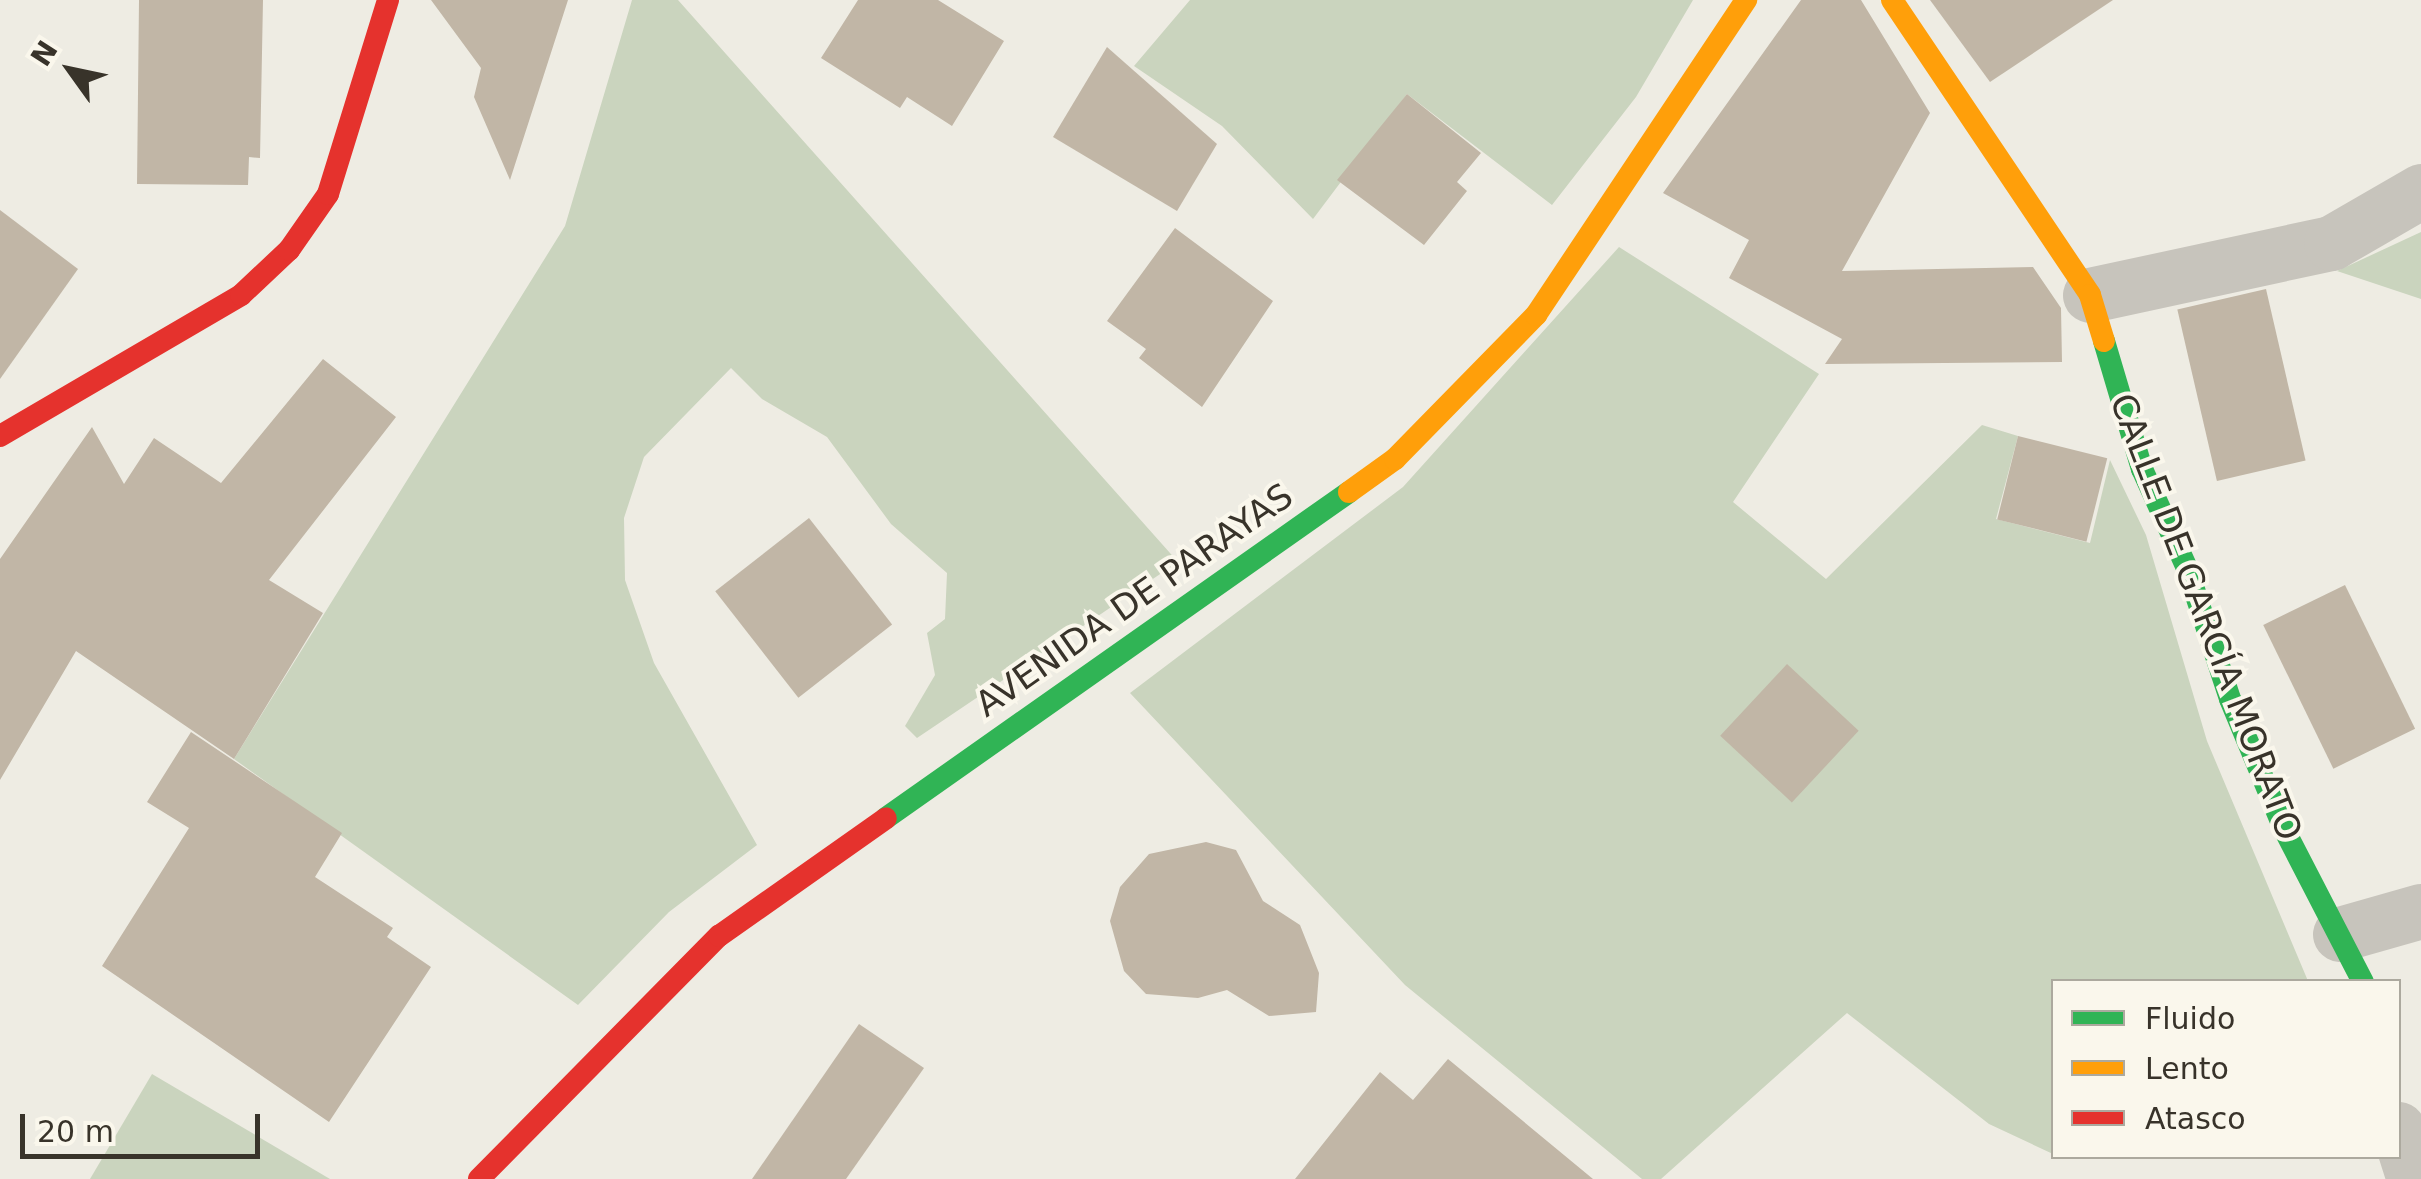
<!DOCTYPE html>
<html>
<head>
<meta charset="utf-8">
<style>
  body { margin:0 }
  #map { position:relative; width:2421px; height:1179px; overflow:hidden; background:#eeece3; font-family:"DejaVu Sans",sans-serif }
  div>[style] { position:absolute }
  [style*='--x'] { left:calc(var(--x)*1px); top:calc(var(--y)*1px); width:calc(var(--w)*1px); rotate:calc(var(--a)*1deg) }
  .green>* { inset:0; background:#cad4be }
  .building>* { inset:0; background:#c1b6a6; transform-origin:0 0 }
  .street>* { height:55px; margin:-27.5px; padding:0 27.5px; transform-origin:27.5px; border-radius:27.5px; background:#c7c4bc }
  .fast>* { height:22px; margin:-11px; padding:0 11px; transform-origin:11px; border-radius:11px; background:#30b455 }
  .slow>* { height:22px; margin:-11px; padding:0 11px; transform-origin:11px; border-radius:11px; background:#ff9f0a }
  .jam>* { height:22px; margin:-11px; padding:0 11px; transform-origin:11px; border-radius:11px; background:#e5322d }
  span { translate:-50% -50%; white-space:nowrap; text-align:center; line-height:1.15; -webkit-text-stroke:8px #faf7ec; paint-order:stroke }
  .street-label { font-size:35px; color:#38332a }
  .legend { position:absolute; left:2051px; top:979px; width:350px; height:180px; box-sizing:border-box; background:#faf7ec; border:2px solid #aca99e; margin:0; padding:12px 18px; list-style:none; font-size:30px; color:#38332a }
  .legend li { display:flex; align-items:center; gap:20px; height:50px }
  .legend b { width:50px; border:2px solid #aca99e }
  .north { position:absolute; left:20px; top:20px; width:100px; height:100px; -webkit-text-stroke:8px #faf7ec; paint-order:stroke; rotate:303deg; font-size:28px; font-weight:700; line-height:40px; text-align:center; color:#38332a }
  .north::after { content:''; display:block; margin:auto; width:35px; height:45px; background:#38332a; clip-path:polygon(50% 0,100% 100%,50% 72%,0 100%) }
  .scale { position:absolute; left:20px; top:1114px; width:240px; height:45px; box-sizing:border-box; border:5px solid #38332a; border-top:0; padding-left:12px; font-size:30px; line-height:35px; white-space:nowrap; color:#38332a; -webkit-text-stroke:8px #faf7ec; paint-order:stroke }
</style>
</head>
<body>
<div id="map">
  <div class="green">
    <i style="clip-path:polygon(632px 0,678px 0,1178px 562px,917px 738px,905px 726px,935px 675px,927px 633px,945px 619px,947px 573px,891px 524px,827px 437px,762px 399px,731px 368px,644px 457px,624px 518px,625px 580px,654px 663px,757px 845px,669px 912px,578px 1005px,234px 759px,565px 226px)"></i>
    <i style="clip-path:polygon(1190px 0,1693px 0,1636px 97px,1552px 205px,1407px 94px,1313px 219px,1222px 126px,1134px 66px)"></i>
    <i style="clip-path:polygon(2421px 232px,2421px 299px,2337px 271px)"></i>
    <i style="clip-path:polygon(1619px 247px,1819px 374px,1733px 502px,1826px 579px,1982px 425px,2018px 436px,1996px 519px,2090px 543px,2110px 460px,2146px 535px,2207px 741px,2308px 981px,2054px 982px,2053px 1154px,1989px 1124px,1847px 1013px,1661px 1179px,1642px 1179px,1405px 985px,1130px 693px,1403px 487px)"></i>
    <i style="clip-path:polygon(152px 1074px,330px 1179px,90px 1179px)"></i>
  </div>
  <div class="building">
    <i style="clip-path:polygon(139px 0,263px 0,260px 158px,249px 157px,248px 185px,137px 184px)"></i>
    <i style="clip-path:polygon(431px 0,568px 0,510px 180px,474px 97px,481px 68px)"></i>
    <i style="clip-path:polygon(858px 0,938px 0,1004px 41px,952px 126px,907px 97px,900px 108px,821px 58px)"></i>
    <i style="clip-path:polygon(1801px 0,1861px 0,1930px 113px,1842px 271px,2033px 267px,2061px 308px,2062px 362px,1825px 364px,1842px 339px,1729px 278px,1749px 240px,1663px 193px)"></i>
    <i style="clip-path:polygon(1930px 0,2113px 0,1990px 82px)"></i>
    <i style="clip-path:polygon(1107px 47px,1217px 144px,1177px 211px,1053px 137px)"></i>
    <i style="clip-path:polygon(1407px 94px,1481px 153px,1457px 182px,1467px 191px,1424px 245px,1337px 180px)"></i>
    <i style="clip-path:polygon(0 210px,78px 269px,0 379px)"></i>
    <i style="clip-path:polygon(1175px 228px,1273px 301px,1202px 407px,1139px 358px,1146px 349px,1107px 321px)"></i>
    <i style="left:2266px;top:289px;width:176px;height:91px;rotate:77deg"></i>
    <i style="clip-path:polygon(323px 359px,396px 417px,269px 580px,323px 613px,234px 759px,76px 651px,0 780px,0 559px,92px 427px,124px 484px,154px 438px,221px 483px)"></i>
    <i style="left:2018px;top:436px;width:92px;height:86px;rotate:14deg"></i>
    <i style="left:809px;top:518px;width:135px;height:119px;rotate:52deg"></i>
    <i style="left:2345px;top:585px;width:160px;height:91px;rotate:64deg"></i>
    <i style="left:1787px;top:664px;width:98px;height:98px;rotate:43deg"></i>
    <i style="clip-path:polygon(191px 732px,342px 833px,315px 877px,393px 928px,387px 937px,431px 967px,329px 1122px,102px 966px,189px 828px,147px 802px)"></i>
    <i style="clip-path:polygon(1206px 842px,1236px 850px,1263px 901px,1300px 925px,1319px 973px,1316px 1012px,1269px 1016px,1227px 990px,1198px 998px,1146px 994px,1124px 971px,1110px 921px,1120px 887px,1149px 854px)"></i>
    <i style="clip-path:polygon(859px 1024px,924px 1068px,846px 1179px,752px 1179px)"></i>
    <i style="clip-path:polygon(1448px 1059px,1593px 1179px,1295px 1179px,1380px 1072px,1413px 1100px)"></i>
  </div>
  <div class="street">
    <i style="--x:2090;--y:295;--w:247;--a:-12.2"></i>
    <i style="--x:2331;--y:243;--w:104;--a:-30"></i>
    <i style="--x:2340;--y:934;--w:84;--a:-15.9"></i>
    <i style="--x:2398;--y:1129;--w:52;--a:72.3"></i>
  </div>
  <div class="fast">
    <i style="--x:2104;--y:341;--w:134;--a:73.5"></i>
    <i style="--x:2142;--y:469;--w:109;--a:65.6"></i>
    <i style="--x:2187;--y:568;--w:138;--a:71.8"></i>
    <i style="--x:2230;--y:699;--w:143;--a:67.4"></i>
    <i style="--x:2285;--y:831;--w:170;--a:62.7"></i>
    <i style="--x:886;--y:818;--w:566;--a:-35.15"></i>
  </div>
  <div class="slow">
    <i style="--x:1892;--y:0;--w:355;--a:56.1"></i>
    <i style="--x:2090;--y:295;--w:48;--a:73.1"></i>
    <i style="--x:1349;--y:492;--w:57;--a:-35.7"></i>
    <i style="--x:1395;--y:459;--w:202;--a:-45.6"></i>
    <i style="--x:1536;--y:315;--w:379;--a:-56.3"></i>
  </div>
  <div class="jam">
    <i style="--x:0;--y:436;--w:279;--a:-30.3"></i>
    <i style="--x:241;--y:295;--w:66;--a:-43.2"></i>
    <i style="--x:289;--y:250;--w:68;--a:-55.1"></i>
    <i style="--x:328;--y:194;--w:203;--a:-72.8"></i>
    <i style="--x:479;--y:1179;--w:342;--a:-45.4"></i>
    <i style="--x:719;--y:936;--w:204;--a:-35.2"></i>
  </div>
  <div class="street-label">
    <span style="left:1134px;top:600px;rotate:-35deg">AVENIDA DE PARAYAS</span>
    <span style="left:2206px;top:617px;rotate:69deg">CALLE DE GARCÍA MORATO</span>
  </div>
  <ul class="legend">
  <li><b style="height:12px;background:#30b455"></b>Fluido</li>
  <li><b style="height:12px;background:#ff9f0a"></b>Lento</li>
  <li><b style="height:12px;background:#e5322d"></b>Atasco</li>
  </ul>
  <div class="north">N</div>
  <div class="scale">20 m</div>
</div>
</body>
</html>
